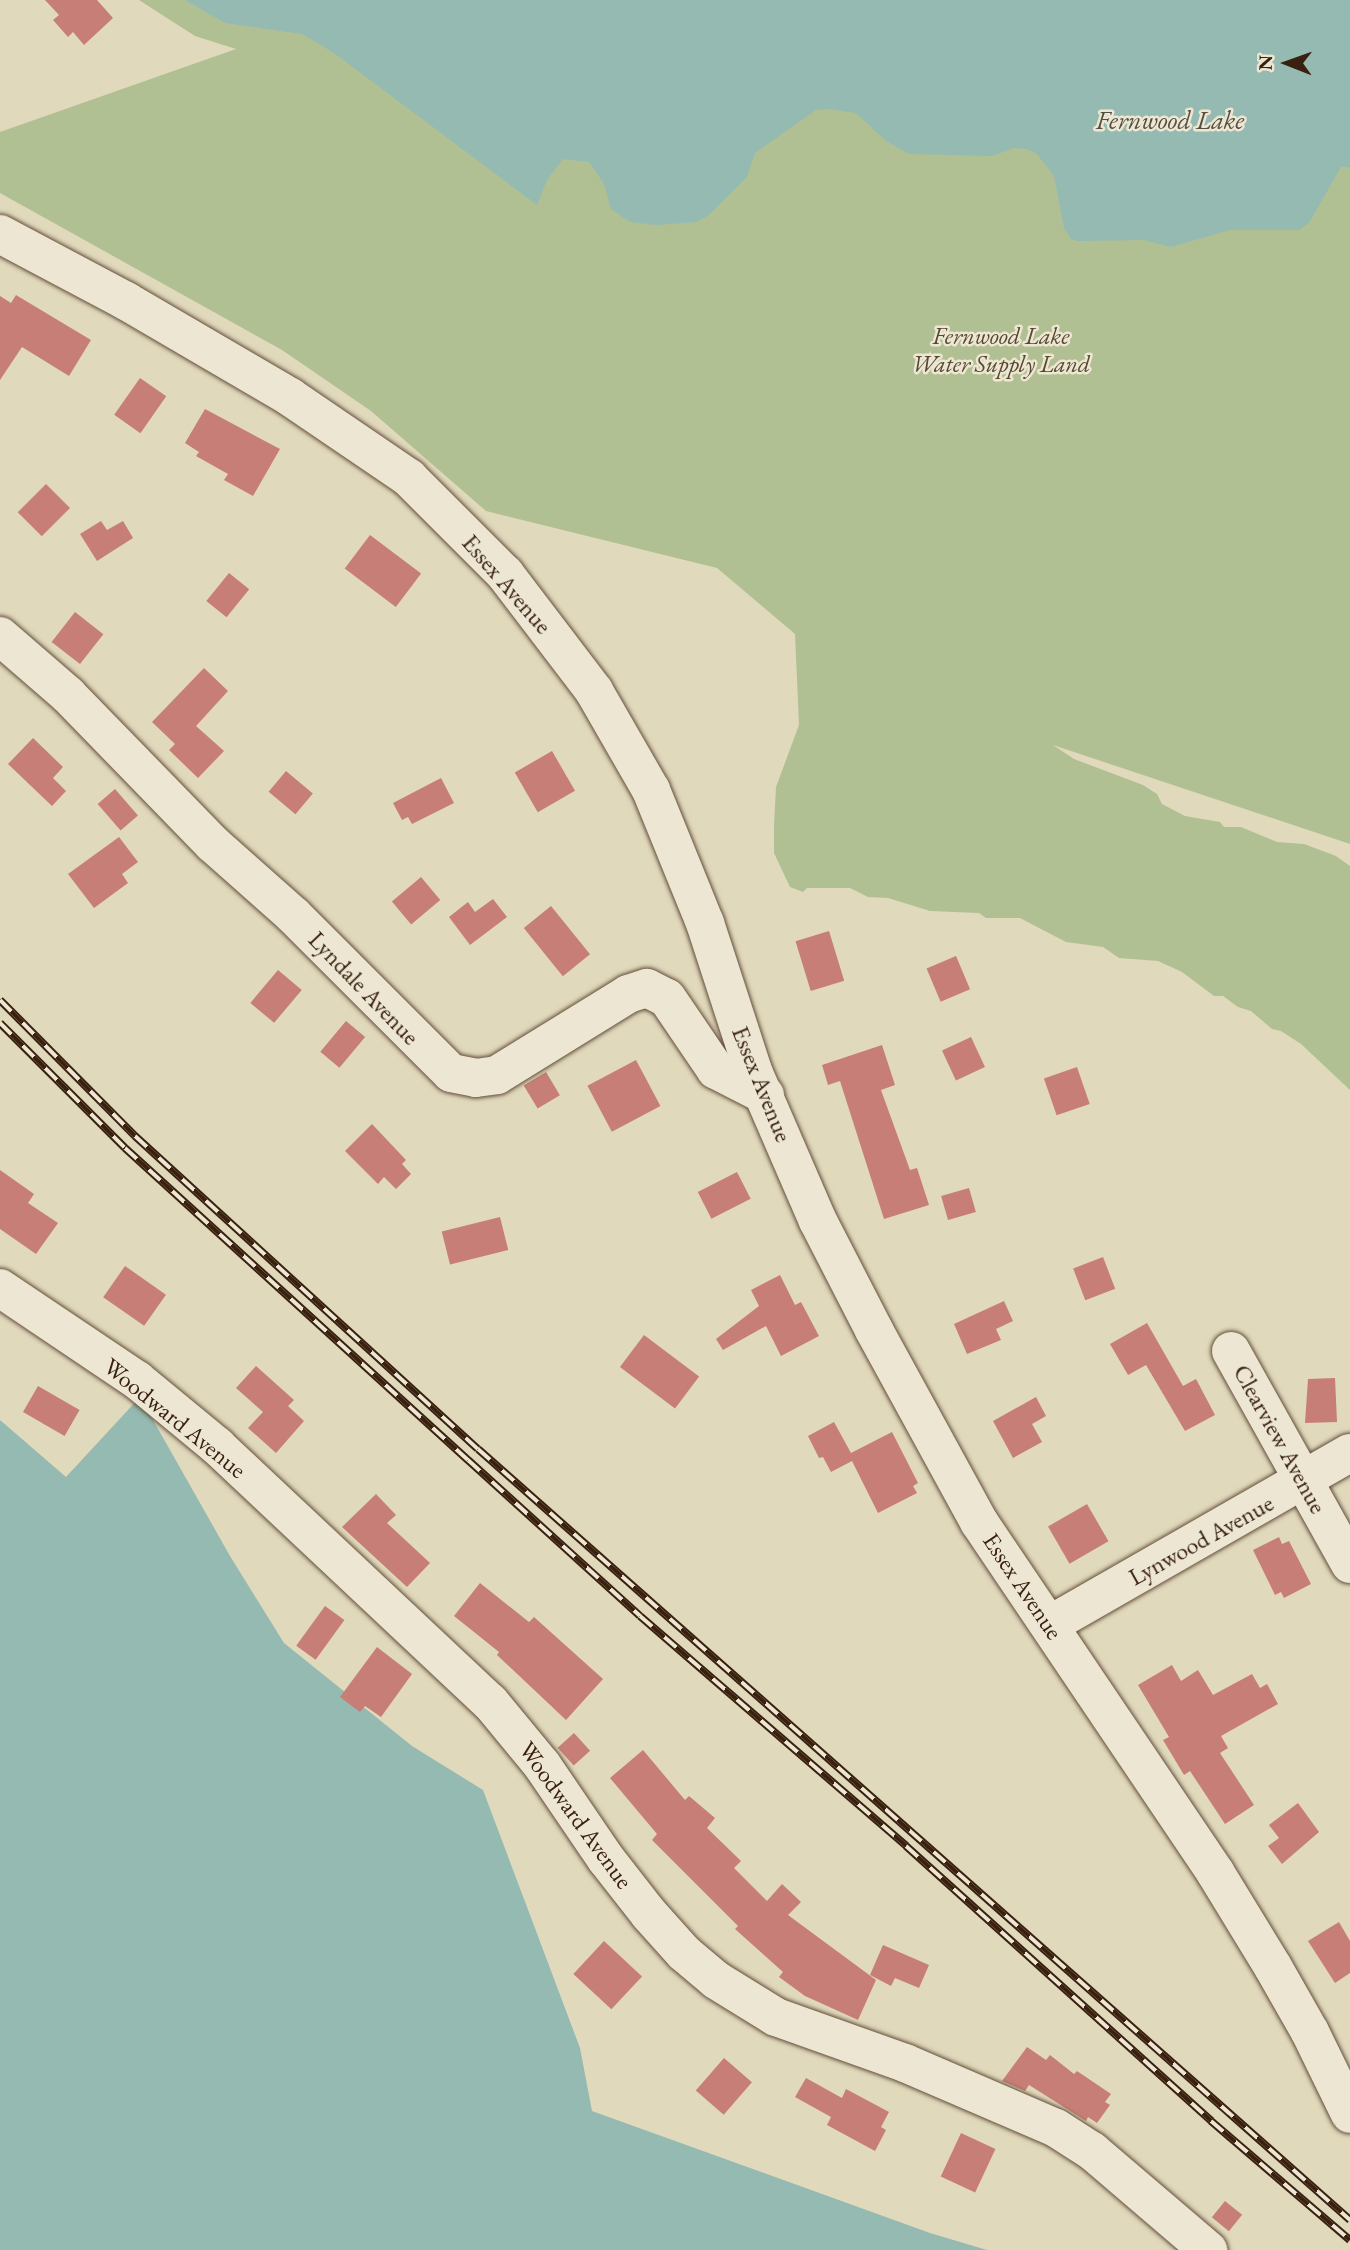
<!DOCTYPE html>
<html>
<head>
<meta charset="utf-8">
<style>
  body { margin:0 }
  #map { position:relative; width:1350px; height:2250px; overflow:hidden; background:#e1d9bc; font-family:"EB Garamond",serif }
  div>[style] { position:absolute }
  [style*='--x'] { left:calc(var(--x)*1px); top:calc(var(--y)*1px); width:calc(var(--w)*1px); rotate:calc(var(--a)*1deg) }
  .green>* { inset:0; background:#b1c092 }
  .water>* { inset:0; background:#94bab2 }
  .building>* { inset:0; background:#c77e76; transform-origin:0 0 }
  .roads { filter:drop-shadow(0 0 2px #634e3a) drop-shadow(0 0 2px #634e3a) }
  .minor>* { height:38px; margin:-19px; padding:0 19px; transform-origin:19px; border-radius:19px; background:#ece6d3 }
  .rail>* { height:8px; margin-top:-4px; transform-origin:0; background:repeating-linear-gradient(90deg,#ece6d3 0 16px,#39200f 0 32px); box-sizing:border-box; border-block:2px solid #39200f }
  span { translate:-50% -50%; white-space:nowrap; text-align:center; line-height:1.15; -webkit-text-stroke:5px #ece6d3; paint-order:stroke }
  .park-label { font-size:24px; color:#574830; font-style:italic }
  .street-label { font-size:24px; color:#39200f }
  .water-label { font-size:26px; color:#544e40; font-style:italic }
  .north { position:absolute; left:1252px; top:28px; width:70px; height:70px; -webkit-text-stroke:5px #ece6d3; paint-order:stroke; rotate:271deg; font-size:19px; font-weight:700; line-height:28px; text-align:center; color:#39200f }
  .north::after { content:''; display:block; margin:auto; width:24px; height:32px; background:#39200f; clip-path:polygon(50% 0,100% 100%,50% 72%,0 100%) }
</style>
</head>
<body>
<div id="map">
  <div class="green">
    <i style="clip-path:polygon(139px 0,1350px 0,1350px 844px,1053px 745px,1074px 759px,1143px 785px,1157px 794px,1162px 804px,1185px 816px,1220px 822px,1224px 827px,1241px 827px,1277px 842px,1304px 844px,1336px 856px,1350px 866px,1350px 1090px,1301px 1044px,1281px 1031px,1272px 1029px,1251px 1011px,1238px 1007px,1223px 996px,1214px 996px,1182px 972px,1158px 961px,1119px 958px,1103px 947px,1066px 942px,1020px 918px,986px 918px,979px 913px,930px 911px,888px 898px,868px 897px,850px 888px,807px 888px,803px 892px,790px 887px,774px 853px,774px 825px,776px 787px,799px 725px,795px 634px,717px 568px,486px 511px,371px 411px,282px 350px,0 193px,0 132px,236px 49px,195px 36px)"></i>
  </div>
  <div class="water">
    <i style="clip-path:polygon(185px 0,1350px 0,1350px 167px,1341px 167px,1309px 223px,1299px 230px,1230px 230px,1171px 247px,1144px 240px,1078px 241px,1071px 239px,1064px 228px,1054px 176px,1037px 154px,1027px 149px,1014px 148px,992px 156px,909px 154px,886px 141px,856px 113px,829px 109px,816px 110px,755px 153px,747px 177px,709px 215px,697px 222px,657px 225px,630px 222px,611px 209px,604px 184px,589px 162px,563px 159px,547px 180px,537px 205px,334px 53px,302px 34px,225px 23px)"></i>
    <i style="clip-path:polygon(140px 1397px,230px 1556px,284px 1643px,412px 1746px,483px 1790px,580px 2048px,592px 2111px,930px 2233px,987px 2250px,0 2250px,0 1420px,66px 1477px)"></i>
  </div>
  <div class="building">
    <i style="clip-path:polygon(45px 0,97px 0,113px 18px,84px 45px,73px 32px,68px 37px,53px 20px,59px 15px)"></i>
    <i style="clip-path:polygon(16px 295px,91px 340px,69px 376px,22px 347px,0 380px,0 296px,11px 303px)"></i>
    <i style="left:140px;top:378px;width:32px;height:45px;rotate:35deg"></i>
    <i style="clip-path:polygon(205px 409px,280px 449px,253px 496px,224px 480px,228px 474px,196px 456px,199px 452px,185px 443px)"></i>
    <i style="left:46px;top:484px;width:34px;height:40px;rotate:45deg"></i>
    <i style="clip-path:polygon(101px 521px,107px 530px,123px 521px,133px 538px,97px 561px,80px 534px)"></i>
    <i style="left:370px;top:535px;width:64px;height:42px;rotate:37deg"></i>
    <i style="left:229px;top:573px;width:26px;height:36px;rotate:39deg"></i>
    <i style="left:75px;top:612px;width:36px;height:38px;rotate:38deg"></i>
    <i style="clip-path:polygon(204px 668px,228px 691px,196px 726px,224px 751px,198px 778px,169px 750px,175px 744px,152px 722px)"></i>
    <i style="clip-path:polygon(33px 738px,63px 767px,53px 778px,66px 791px,52px 806px,8px 764px)"></i>
    <i style="left:552px;top:751px;width:46px;height:43px;rotate:60deg"></i>
    <i style="left:286px;top:771px;width:35px;height:27px;rotate:40deg"></i>
    <i style="clip-path:polygon(441px 778px,454px 803px,412px 824px,408px 817px,402px 820px,393px 803px)"></i>
    <i style="left:115px;top:789px;width:35px;height:23px;rotate:49deg"></i>
    <i style="clip-path:polygon(119px 837px,138px 862px,122px 874px,128px 883px,94px 908px,68px 874px)"></i>
    <i style="left:421px;top:877px;width:30px;height:38px;rotate:50deg"></i>
    <i style="clip-path:polygon(493px 899px,507px 917px,470px 945px,449px 917px,468px 902px,475px 912px)"></i>
    <i style="left:551px;top:906px;width:62px;height:35px;rotate:51deg"></i>
    <i style="left:829px;top:931px;width:52px;height:35px;rotate:73deg"></i>
    <i style="left:956px;top:956px;width:36px;height:32px;rotate:67deg"></i>
    <i style="left:278px;top:970px;width:31px;height:43px;rotate:40deg"></i>
    <i style="left:346px;top:1021px;width:25px;height:40px;rotate:40deg"></i>
    <i style="left:971px;top:1037px;width:33px;height:32px;rotate:65deg"></i>
    <i style="clip-path:polygon(882px 1045px,895px 1085px,881px 1090px,910px 1170px,917px 1168px,929px 1205px,884px 1219px,840px 1081px,828px 1085px,822px 1065px)"></i>
    <i style="left:636px;top:1060px;width:52px;height:55px;rotate:62deg"></i>
    <i style="left:1077px;top:1067px;width:39px;height:35px;rotate:71deg"></i>
    <i style="left:546px;top:1072px;width:27px;height:26px;rotate:59deg"></i>
    <i style="clip-path:polygon(372px 1124px,406px 1160px,402px 1164px,411px 1174px,396px 1189px,384px 1177px,378px 1184px,345px 1151px)"></i>
    <i style="clip-path:polygon(0 1170px,34px 1194px,28px 1203px,58px 1223px,36px 1254px,0 1229px)"></i>
    <i style="left:737px;top:1172px;width:30px;height:44px;rotate:63deg"></i>
    <i style="left:969px;top:1188px;width:25px;height:29px;rotate:74deg"></i>
    <i style="left:500px;top:1217px;width:34px;height:60px;rotate:76deg"></i>
    <i style="left:1103px;top:1257px;width:34px;height:32px;rotate:69deg"></i>
    <i style="left:125px;top:1266px;width:50px;height:38px;rotate:35deg"></i>
    <i style="clip-path:polygon(780px 1275px,795px 1305px,801px 1302px,819px 1336px,781px 1356px,766px 1326px,723px 1350px,716px 1339px,759px 1306px,751px 1290px)"></i>
    <i style="clip-path:polygon(1004px 1301px,1013px 1321px,996px 1329px,1001px 1340px,967px 1354px,954px 1324px)"></i>
    <i style="clip-path:polygon(1147px 1323px,1183px 1386px,1196px 1379px,1215px 1415px,1185px 1431px,1146px 1365px,1128px 1375px,1110px 1344px)"></i>
    <i style="left:644px;top:1335px;width:69px;height:40px;rotate:37deg"></i>
    <i style="clip-path:polygon(256px 1366px,294px 1400px,288px 1406px,304px 1421px,276px 1453px,248px 1428px,263px 1412px,236px 1388px)"></i>
    <i style="clip-path:polygon(1335px 1378px,1337px 1422px,1305px 1423px,1308px 1379px)"></i>
    <i style="left:38px;top:1386px;width:48px;height:30px;rotate:30deg"></i>
    <i style="clip-path:polygon(1036px 1397px,1046px 1416px,1032px 1424px,1042px 1442px,1013px 1458px,993px 1421px)"></i>
    <i style="clip-path:polygon(834px 1422px,851px 1453px,892px 1432px,918px 1483px,913px 1486px,917px 1493px,878px 1513px,852px 1461px,831px 1472px,823px 1457px,819px 1458px,808px 1436px)"></i>
    <i style="clip-path:polygon(376px 1494px,396px 1515px,387px 1523px,430px 1563px,407px 1587px,342px 1527px)"></i>
    <i style="left:1087px;top:1504px;width:43px;height:45px;rotate:60deg"></i>
    <i style="clip-path:polygon(1279px 1537px,1282px 1544px,1289px 1541px,1311px 1584px,1284px 1598px,1281px 1592px,1275px 1595px,1253px 1550px)"></i>
    <i style="clip-path:polygon(480px 1583px,529px 1622px,534px 1617px,603px 1679px,566px 1720px,497px 1655px,499px 1652px,454px 1616px)"></i>
    <i style="left:325px;top:1606px;width:24px;height:49px;rotate:36deg"></i>
    <i style="clip-path:polygon(377px 1647px,412px 1674px,381px 1717px,365px 1706px,360px 1712px,340px 1697px)"></i>
    <i style="clip-path:polygon(1172px 1665px,1181px 1681px,1198px 1670px,1213px 1695px,1252px 1674px,1260px 1688px,1267px 1684px,1278px 1704px,1221px 1736px,1228px 1748px,1220px 1753px,1254px 1805px,1225px 1824px,1190px 1771px,1184px 1775px,1163px 1740px,1169px 1737px,1138px 1685px)"></i>
    <i style="left:574px;top:1733px;width:24px;height:22px;rotate:48deg"></i>
    <i style="clip-path:polygon(643px 1750px,685px 1800px,689px 1796px,715px 1818px,707px 1828px,741px 1861px,734px 1868px,767px 1901px,782px 1884px,801px 1902px,788px 1915px,876px 1980px,858px 2020px,805px 1996px,779px 1977px,783px 1972px,735px 1929px,738px 1926px,652px 1840px,657px 1834px,610px 1778px)"></i>
    <i style="clip-path:polygon(1298px 1803px,1319px 1832px,1282px 1864px,1268px 1846px,1279px 1838px,1269px 1825px)"></i>
    <i style="clip-path:polygon(1339px 1922px,1350px 1941px,1350px 1973px,1335px 1983px,1308px 1941px)"></i>
    <i style="left:604px;top:1941px;width:52px;height:45px;rotate:43deg"></i>
    <i style="clip-path:polygon(883px 1945px,929px 1965px,919px 1988px,895px 1978px,891px 1986px,870px 1975px)"></i>
    <i style="clip-path:polygon(1027px 2047px,1046px 2060px,1050px 2055px,1074px 2074px,1077px 2071px,1111px 2094px,1105px 2102px,1110px 2105px,1097px 2123px,1088px 2117px,1086px 2121px,1029px 2085px,1025px 2091px,1002px 2081px)"></i>
    <i style="left:724px;top:2058px;width:37px;height:43px;rotate:41deg"></i>
    <i style="clip-path:polygon(806px 2078px,842px 2098px,846px 2089px,889px 2112px,881px 2127px,886px 2130px,875px 2151px,827px 2125px,831px 2117px,795px 2097px)"></i>
    <i style="left:961px;top:2133px;width:38px;height:48px;rotate:25deg"></i>
    <i style="left:1225px;top:2201px;width:22px;height:21px;rotate:39deg"></i>
  </div>
  <div class="roads">
    <div class="minor">
      <i style="--x:0;--y:234;--w:143;--a:28"></i>
      <i style="--x:126;--y:301;--w:190;--a:30.3"></i>
      <i style="--x:290;--y:397;--w:144;--a:34.2"></i>
      <i style="--x:409;--y:478;--w:136;--a:45"></i>
      <i style="--x:505;--y:574;--w:147;--a:52.7"></i>
      <i style="--x:594;--y:691;--w:114;--a:60.1"></i>
      <i style="--x:651;--y:790;--w:144;--a:67.9"></i>
      <i style="--x:705;--y:923;--w:156;--a:72"></i>
      <i style="--x:753;--y:1071;--w:163;--a:66.6"></i>
      <i style="--x:818;--y:1221;--w:123;--a:62.8"></i>
      <i style="--x:874;--y:1330;--w:219;--a:61.3"></i>
      <i style="--x:979;--y:1522;--w:422;--a:56"></i>
      <i style="--x:1215;--y:1872;--w:111;--a:58.6"></i>
      <i style="--x:1273;--y:1967;--w:75;--a:60.4"></i>
      <i style="--x:1310;--y:2032;--w:91;--a:64"></i>
      <i style="--x:0;--y:636;--w:90;--a:40.9"></i>
      <i style="--x:68;--y:695;--w:208;--a:45.8"></i>
      <i style="--x:213;--y:844;--w:107;--a:41.6"></i>
      <i style="--x:293;--y:915;--w:223;--a:45"></i>
      <i style="--x:451;--y:1073;--w:25;--a:11"></i>
      <i style="--x:476;--y:1078;--w:21;--a:-8"></i>
      <i style="--x:497;--y:1075;--w:154;--a:-31.7"></i>
      <i style="--x:628;--y:994;--w:20;--a:-18"></i>
      <i style="--x:647;--y:988;--w:22;--a:27"></i>
      <i style="--x:667;--y:998;--w:87;--a:55.8"></i>
      <i style="--x:716;--y:1070;--w:55;--a:27"></i>
      <i style="--x:0;--y:1288;--w:165;--a:33.9"></i>
      <i style="--x:137;--y:1380;--w:104;--a:39.5"></i>
      <i style="--x:217;--y:1446;--w:374;--a:43.2"></i>
      <i style="--x:490;--y:1702;--w:82;--a:50.5"></i>
      <i style="--x:542;--y:1765;--w:114;--a:55.8"></i>
      <i style="--x:606;--y:1859;--w:70;--a:52"></i>
      <i style="--x:649;--y:1914;--w:52;--a:48.1"></i>
      <i style="--x:684;--y:1953;--w:42;--a:40.2"></i>
      <i style="--x:716;--y:1980;--w:70;--a:31.7"></i>
      <i style="--x:776;--y:2017;--w:137;--a:19.6"></i>
      <i style="--x:905;--y:2063;--w:164;--a:23.3"></i>
      <i style="--x:1056;--y:2128;--w:43;--a:32.6"></i>
      <i style="--x:1092;--y:2151;--w:153;--a:40.5"></i>
      <i style="--x:1231;--y:1351;--w:244;--a:60.8"></i>
      <i style="--x:1051;--y:1624;--w:344;--a:-29.8"></i>
    </div>
  </div>
  <div class="rail">
    <i style="--x:0;--y:1000;--w:192;--a:45.2"></i>
    <i style="--x:135;--y:1136;--w:464;--a:42.4"></i>
    <i style="--x:478;--y:1449;--w:1164;--a:41.48"></i>
    <i style="--x:0;--y:1023;--w:177;--a:45"></i>
    <i style="--x:125;--y:1148;--w:464;--a:42.3"></i>
    <i style="--x:468;--y:1460;--w:232;--a:42.2"></i>
    <i style="--x:640;--y:1616;--w:352;--a:40.8"></i>
    <i style="--x:906;--y:1846;--w:411;--a:42"></i>
    <i style="--x:1211;--y:2121;--w:183;--a:40.6"></i>
  </div>
  <div class="park-label">
    <span style="left:1001px;top:350px">Fernwood Lake<br>Water Supply Land</span>
  </div>
  <div class="street-label">
    <span style="left:507px;top:584px;rotate:49deg">Essex Avenue</span>
    <span style="left:364px;top:988px;rotate:46deg">Lyndale Avenue</span>
    <span style="left:762px;top:1084px;rotate:68deg">Essex Avenue</span>
    <span style="left:175px;top:1418px;rotate:39deg">Woodward Avenue</span>
    <span style="left:1280px;top:1439px;rotate:61deg">Clearview Avenue</span>
    <span style="left:1201px;top:1540px;rotate:-29deg">Lynwood Avenue</span>
    <span style="left:1023px;top:1586px;rotate:56deg">Essex Avenue</span>
    <span style="left:576px;top:1815px;rotate:54deg">Woodward Avenue</span>
  </div>
  <div class="water-label">
    <span style="left:1170px;top:121px">Fernwood Lake</span>
  </div>
  <div class="north">N</div>
</div>
</body>
</html>
